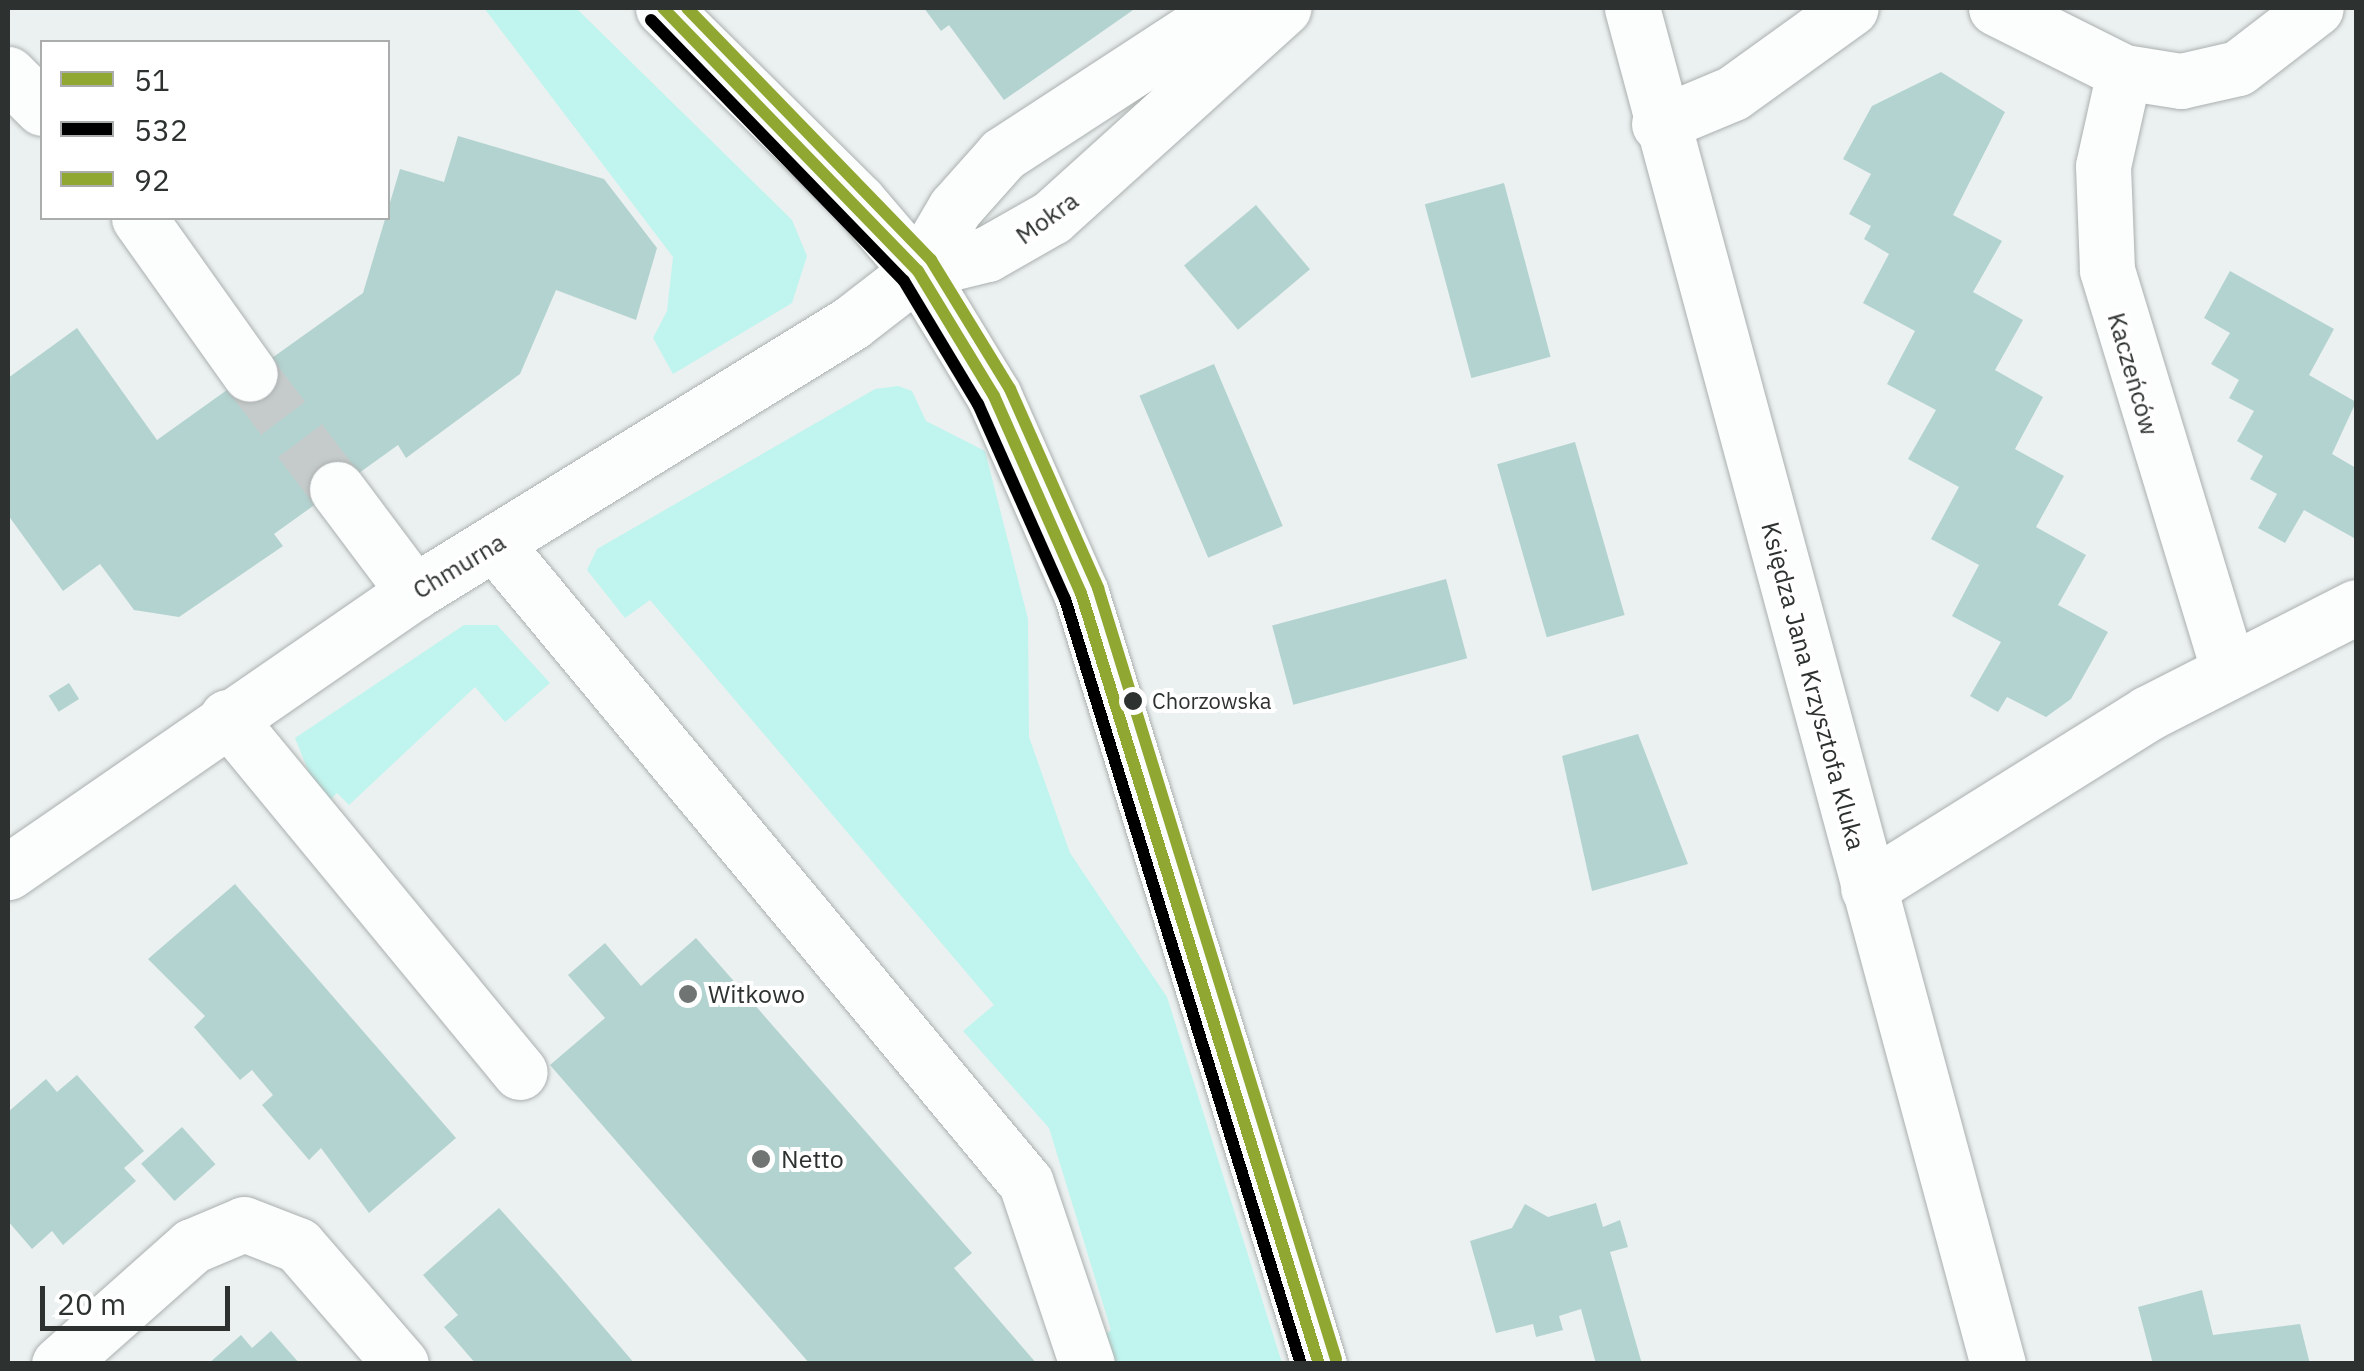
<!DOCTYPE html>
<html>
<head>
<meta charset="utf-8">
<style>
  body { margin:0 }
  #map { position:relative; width:2364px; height:1371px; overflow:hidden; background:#ebf1f0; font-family:"IBM Plex Sans",sans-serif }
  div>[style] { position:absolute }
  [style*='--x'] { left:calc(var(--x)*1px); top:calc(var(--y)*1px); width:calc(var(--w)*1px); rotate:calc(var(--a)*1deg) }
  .green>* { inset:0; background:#c0f4ee }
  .building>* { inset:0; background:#b3d3d0; transform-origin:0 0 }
  .minor-tunnel>* { height:55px; margin-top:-27.5px; transform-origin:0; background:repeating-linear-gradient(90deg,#c5cbca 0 55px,transparent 0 83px) }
  .roads { filter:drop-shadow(0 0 2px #abb0af) drop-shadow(0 0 2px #abb0af) }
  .minor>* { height:55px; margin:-27.5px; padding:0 27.5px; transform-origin:27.5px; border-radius:27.5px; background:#fcfdfd }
  .bus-1>* { height:12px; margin:-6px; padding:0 6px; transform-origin:6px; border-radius:6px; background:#90a831 }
  .bus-2>* { height:12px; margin:-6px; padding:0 6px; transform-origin:6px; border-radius:6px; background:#000 }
  .bus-3>* { height:12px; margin:-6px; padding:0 6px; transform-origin:6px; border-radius:6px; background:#90a831 }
  .dots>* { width:28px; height:28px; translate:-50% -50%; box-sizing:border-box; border:5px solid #fff; border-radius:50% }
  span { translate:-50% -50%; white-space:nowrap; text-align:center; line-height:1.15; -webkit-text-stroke:8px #fff; paint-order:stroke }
  .bus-label { font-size:22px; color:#2d3130 }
  .left { translate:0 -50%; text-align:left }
  .street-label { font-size:25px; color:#2d3130 }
  .poi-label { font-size:25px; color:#2d3130 }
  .frame { position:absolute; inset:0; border:10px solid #2d3130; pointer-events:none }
  .legend { position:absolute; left:40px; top:40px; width:350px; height:180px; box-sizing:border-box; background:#fff; border:2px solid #abadac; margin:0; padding:12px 18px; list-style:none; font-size:30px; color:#2d3130 }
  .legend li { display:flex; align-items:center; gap:20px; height:50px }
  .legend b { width:50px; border:2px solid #abadac }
  .scale { position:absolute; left:40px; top:1286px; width:190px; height:45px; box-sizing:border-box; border:5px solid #2d3130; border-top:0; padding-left:12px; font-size:30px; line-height:35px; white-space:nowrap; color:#2d3130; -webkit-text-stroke:8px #fff; paint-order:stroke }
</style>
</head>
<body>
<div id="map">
  <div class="green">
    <i style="clip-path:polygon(484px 8px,576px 8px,792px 220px,807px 256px,792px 303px,673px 374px,653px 338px,667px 311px,673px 257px)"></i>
    <i style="clip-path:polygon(898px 386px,912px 391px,926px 421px,985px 451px,1028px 619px,1029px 737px,1070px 853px,1167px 997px,1282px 1363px,1067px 1363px,1111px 1330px,1049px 1128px,963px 1031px,994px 1005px,650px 600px,625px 618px,587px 570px,597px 549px,875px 389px)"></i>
    <i style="clip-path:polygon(464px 625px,497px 625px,550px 683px,505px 722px,475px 687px,349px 805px,337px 793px,323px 807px,295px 738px)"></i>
  </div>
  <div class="building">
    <i style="clip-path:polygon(924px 8px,1136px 8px,1004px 100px,949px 25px,941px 31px)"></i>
    <i style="clip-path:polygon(1941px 72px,2005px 112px,1953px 215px,2002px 241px,1973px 292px,2023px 320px,1995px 370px,2043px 397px,2015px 449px,2064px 476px,2036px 527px,2086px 555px,2058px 605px,2108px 632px,2071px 699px,2046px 717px,2007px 697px,1998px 712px,1970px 696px,2001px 642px,1952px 616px,1979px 565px,1931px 539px,1959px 487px,1908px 459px,1936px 410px,1887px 384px,1915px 331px,1863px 303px,1889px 254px,1864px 239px,1871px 226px,1849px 214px,1871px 174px,1843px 159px,1872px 106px)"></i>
    <i style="clip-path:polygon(458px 136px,604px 179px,657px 248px,636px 320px,556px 290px,520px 374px,406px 458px,398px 445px,274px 534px,283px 546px,179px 617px,134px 610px,100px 564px,63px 591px,8px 515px,8px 378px,77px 328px,157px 440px,363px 293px,400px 169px,444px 182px)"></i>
    <i style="left:1504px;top:183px;width:180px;height:82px;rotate:75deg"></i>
    <i style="left:1256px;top:205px;width:84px;height:94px;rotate:50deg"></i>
    <i style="clip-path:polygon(2230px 271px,2334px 329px,2309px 375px,2356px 402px,2332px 454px,2356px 468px,2354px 538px,2304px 510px,2285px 543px,2258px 528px,2277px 494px,2250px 479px,2263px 456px,2237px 441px,2254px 411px,2229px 398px,2239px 380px,2211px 364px,2230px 333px,2204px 318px)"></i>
    <i style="left:1214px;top:364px;width:176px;height:81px;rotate:67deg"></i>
    <i style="left:1575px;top:442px;width:180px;height:81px;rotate:74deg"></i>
    <i style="left:1446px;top:579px;width:82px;height:180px;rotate:75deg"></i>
    <i style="left:69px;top:683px;width:19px;height:24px;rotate:58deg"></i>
    <i style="clip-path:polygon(1638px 734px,1688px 864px,1592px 891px,1562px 756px)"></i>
    <i style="clip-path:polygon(235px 884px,456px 1138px,369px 1213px,321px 1148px,309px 1160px,285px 1132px,262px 1105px,273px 1095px,252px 1070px,240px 1080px,194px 1027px,205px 1016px,148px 959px)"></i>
    <i style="clip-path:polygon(696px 938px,972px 1253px,954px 1268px,1037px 1364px,810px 1364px,550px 1065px,605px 1018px,568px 975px,605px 943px,641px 986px)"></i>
    <i style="clip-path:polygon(77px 1075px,144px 1151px,124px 1168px,136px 1181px,63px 1245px,52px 1231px,32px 1249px,8px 1221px,8px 1112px,46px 1079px,57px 1092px)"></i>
    <i style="left:182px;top:1127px;width:50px;height:55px;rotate:48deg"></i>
    <i style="clip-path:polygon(1596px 1203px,1603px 1227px,1620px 1220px,1628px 1247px,1610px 1252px,1642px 1364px,1596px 1364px,1581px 1309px,1559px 1316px,1563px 1330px,1536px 1337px,1533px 1324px,1496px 1333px,1470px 1241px,1512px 1228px,1525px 1204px,1548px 1217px)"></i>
    <i style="clip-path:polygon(499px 1208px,557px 1273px,635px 1364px,476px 1364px,444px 1327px,458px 1315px,423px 1275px)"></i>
    <i style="clip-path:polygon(2202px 1290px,2213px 1335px,2300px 1324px,2310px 1364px,2153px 1364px,2138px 1307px)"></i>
    <i style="clip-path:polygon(271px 1331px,300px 1364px,208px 1364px,241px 1335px,252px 1348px)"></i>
  </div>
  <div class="minor-tunnel">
    <i style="--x:250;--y:374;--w:144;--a:52.9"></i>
  </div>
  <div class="roads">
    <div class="minor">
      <i style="--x:663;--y:8;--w:274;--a:44.7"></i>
      <i style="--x:858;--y:201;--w:92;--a:49.4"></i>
      <i style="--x:918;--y:271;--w:146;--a:58.7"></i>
      <i style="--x:994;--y:396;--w:215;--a:66.2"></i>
      <i style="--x:1081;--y:593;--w:807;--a:72.85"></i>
      <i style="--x:1632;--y:8;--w:1405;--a:74.9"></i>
      <i style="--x:1996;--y:8;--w:143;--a:26.6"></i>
      <i style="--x:2124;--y:72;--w:58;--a:9"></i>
      <i style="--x:2181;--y:81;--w:58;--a:-12.8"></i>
      <i style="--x:2238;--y:68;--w:98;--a:-37.6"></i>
      <i style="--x:2124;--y:72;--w:96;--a:102.6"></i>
      <i style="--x:2103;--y:166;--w:104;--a:87.8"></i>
      <i style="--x:2107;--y:270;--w:416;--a:73.1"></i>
      <i style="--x:8;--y:74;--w:48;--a:45"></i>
      <i style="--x:1659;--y:124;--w:80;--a:-22.7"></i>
      <i style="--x:1733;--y:93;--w:145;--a:-35.8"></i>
      <i style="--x:139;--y:218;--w:191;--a:54.6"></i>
      <i style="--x:918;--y:271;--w:71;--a:-13.8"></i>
      <i style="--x:987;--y:254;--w:75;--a:-29.6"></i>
      <i style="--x:1052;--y:217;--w:312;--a:-42.1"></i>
      <i style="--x:337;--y:489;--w:129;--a:53.2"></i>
      <i style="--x:496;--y:545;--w:829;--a:50.28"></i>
      <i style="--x:1026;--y:1183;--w:191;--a:71.4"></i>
      <i style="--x:227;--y:717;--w:460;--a:50.5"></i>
      <i style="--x:8;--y:872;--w:493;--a:-34.6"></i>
      <i style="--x:414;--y:592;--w:513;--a:-31.61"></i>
      <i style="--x:851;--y:323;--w:85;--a:-37.8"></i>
      <i style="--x:918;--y:271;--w:73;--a:-59.6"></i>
      <i style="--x:955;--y:208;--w:72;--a:-48.4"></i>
      <i style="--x:1003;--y:154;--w:267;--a:-33.1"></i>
      <i style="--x:1868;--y:888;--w:330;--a:-32"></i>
      <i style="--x:2148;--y:713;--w:233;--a:-27"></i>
      <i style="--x:59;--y:1364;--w:178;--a:-41.6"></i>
      <i style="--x:192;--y:1246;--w:56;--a:-22.9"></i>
      <i style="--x:244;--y:1224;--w:58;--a:21.3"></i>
      <i style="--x:298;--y:1245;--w:157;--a:49.1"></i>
    </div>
  </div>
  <div class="bus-1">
    <i style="--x:663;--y:8;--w:366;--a:45.9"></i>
    <i style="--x:918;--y:271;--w:146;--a:58.7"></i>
    <i style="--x:994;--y:396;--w:215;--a:66.2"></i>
    <i style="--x:1081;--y:593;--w:807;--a:72.85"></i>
  </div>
  <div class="bus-2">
    <i style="--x:651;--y:20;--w:363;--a:45.9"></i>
    <i style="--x:904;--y:281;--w:144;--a:59"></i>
    <i style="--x:978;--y:404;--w:214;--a:66"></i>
    <i style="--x:1065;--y:599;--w:801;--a:72.86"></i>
  </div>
  <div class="bus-3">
    <i style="--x:687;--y:8;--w:351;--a:45.9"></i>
    <i style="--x:931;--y:260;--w:151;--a:58.5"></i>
    <i style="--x:1010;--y:389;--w:218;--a:66.1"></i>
    <i style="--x:1098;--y:588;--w:807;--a:72.85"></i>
  </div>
  <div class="dots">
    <i style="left:1133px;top:701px;background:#2d3130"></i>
    <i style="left:688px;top:994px;background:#707473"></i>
    <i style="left:761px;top:1159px;background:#707473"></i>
  </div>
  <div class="bus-label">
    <span class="left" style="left:1152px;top:701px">Chorzowska</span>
  </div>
  <div class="street-label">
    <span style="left:1047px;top:218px;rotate:-36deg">Mokra</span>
    <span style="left:2133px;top:374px;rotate:74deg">Kaczeńców</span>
    <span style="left:459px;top:566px;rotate:-31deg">Chmurna</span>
    <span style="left:1813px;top:686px;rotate:75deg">Księdza Jana Krzysztofa Kluka</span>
  </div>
  <div class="poi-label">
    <span class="left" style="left:708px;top:994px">Witkowo</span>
    <span class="left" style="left:781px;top:1159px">Netto</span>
  </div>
  <div class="frame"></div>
  <ul class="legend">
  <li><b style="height:12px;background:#90a831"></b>51</li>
  <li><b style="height:12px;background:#000"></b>532</li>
  <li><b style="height:12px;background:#90a831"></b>92</li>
  </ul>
  <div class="scale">20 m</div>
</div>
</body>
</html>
